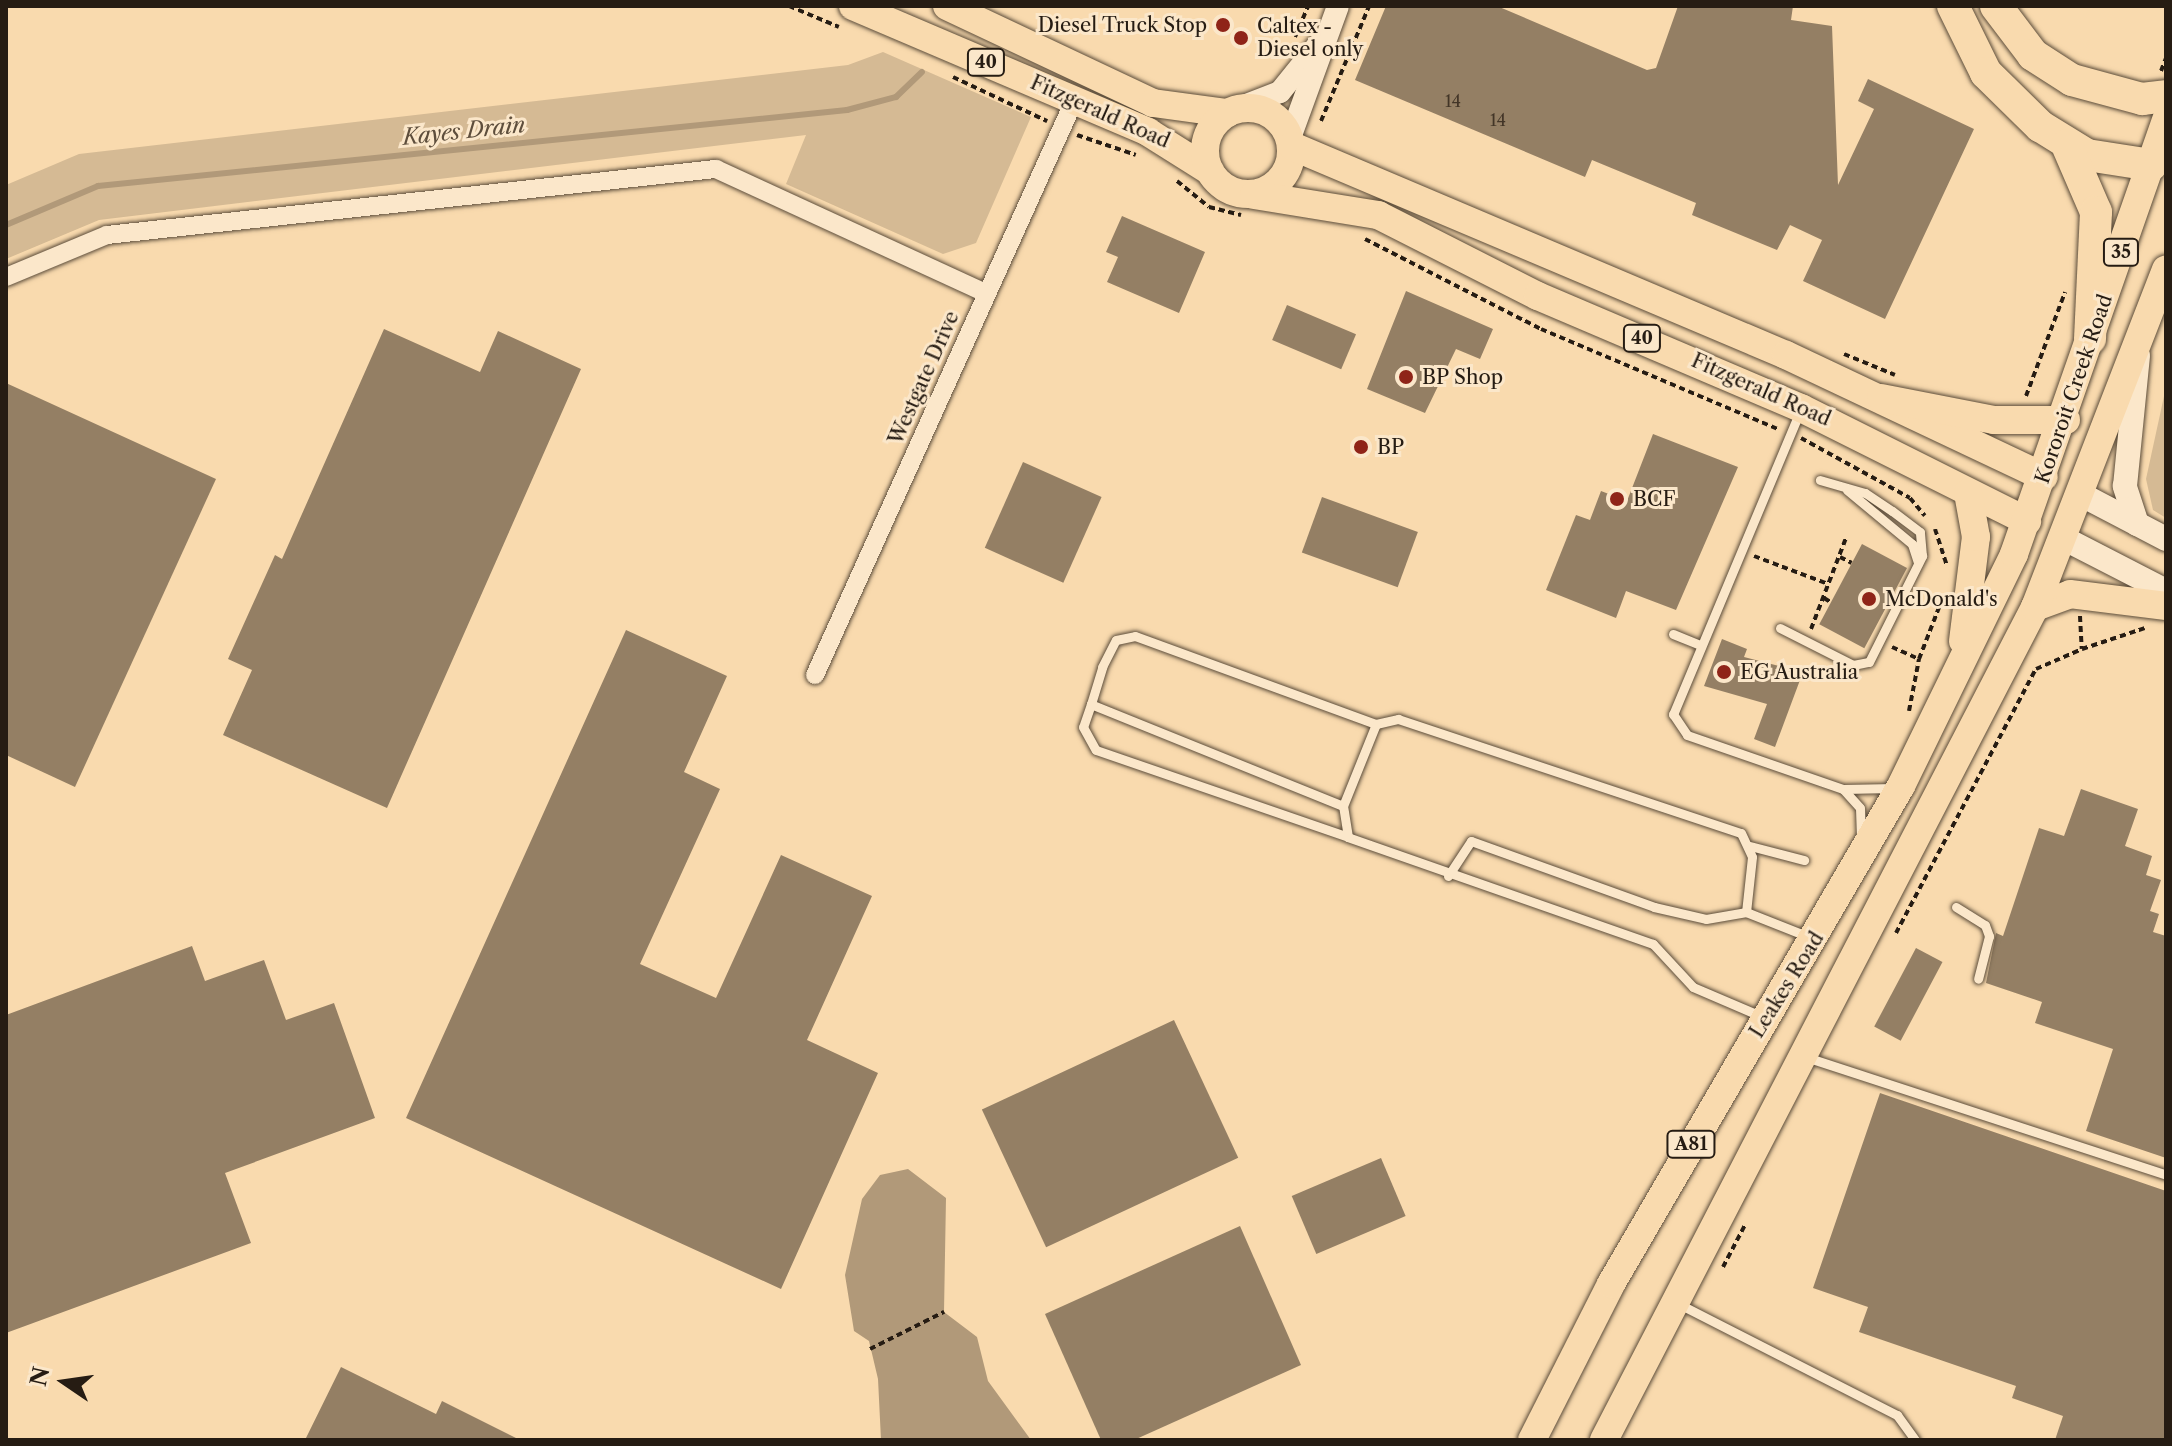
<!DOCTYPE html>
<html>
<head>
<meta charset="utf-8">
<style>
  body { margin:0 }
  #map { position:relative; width:2172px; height:1446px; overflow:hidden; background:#f9daae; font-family:"Libre Caslon Text",serif }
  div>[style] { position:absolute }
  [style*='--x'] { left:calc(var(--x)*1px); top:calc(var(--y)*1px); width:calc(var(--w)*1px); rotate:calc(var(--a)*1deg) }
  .green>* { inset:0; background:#d5ba94 }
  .water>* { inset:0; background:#b19979 }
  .stream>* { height:6px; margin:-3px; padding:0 3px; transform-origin:3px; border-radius:3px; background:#b19979 }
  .building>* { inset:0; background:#947f64; transform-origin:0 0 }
  .path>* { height:4px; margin-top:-2px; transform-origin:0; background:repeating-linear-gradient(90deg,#261c13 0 6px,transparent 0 10px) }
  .roads { filter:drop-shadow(0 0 2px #5b4c3a) drop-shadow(0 0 2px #5b4c3a) }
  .service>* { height:9px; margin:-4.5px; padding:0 4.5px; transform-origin:4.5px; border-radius:4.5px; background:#fbe7ca }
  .minor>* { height:18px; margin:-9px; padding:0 9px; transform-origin:9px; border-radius:9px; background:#fbe7ca }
  .tertiary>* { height:22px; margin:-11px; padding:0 11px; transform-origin:11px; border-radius:11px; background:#fbe7ca }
  .secondary>* { height:24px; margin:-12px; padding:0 12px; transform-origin:12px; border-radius:12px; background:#fbe7ca }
  .primary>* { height:28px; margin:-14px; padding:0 14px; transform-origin:14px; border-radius:14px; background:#f9daae }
  .primary>.ring { margin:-14px; padding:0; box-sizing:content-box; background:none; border:28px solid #f9daae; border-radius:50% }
  .trunk>* { height:28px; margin:-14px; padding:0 14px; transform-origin:14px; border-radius:14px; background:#f9daae }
  .motorway>* { height:32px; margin:-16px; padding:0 16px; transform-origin:16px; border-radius:16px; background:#f9daae }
  .dots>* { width:22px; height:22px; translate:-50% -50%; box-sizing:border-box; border:4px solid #fbe7ca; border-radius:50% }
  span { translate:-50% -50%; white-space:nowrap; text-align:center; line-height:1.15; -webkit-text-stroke:6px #fbe7ca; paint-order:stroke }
  .number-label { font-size:16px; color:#423527 }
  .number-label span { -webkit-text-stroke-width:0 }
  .shield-label span { padding:2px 6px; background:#fbe7ca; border:2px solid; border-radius:6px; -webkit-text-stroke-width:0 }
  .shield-label { font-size:18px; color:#261c13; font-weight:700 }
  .poi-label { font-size:20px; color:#261c13 }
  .right { translate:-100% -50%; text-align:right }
  .left { translate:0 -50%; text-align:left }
  .street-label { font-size:20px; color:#261c13 }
  .water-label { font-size:22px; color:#5e4e3c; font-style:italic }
  .frame { position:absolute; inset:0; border:8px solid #261c13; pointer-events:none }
  .north { position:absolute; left:24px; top:1342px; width:80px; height:80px; -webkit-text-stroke:6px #fbe7ca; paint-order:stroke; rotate:283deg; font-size:22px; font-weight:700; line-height:32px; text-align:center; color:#261c13 }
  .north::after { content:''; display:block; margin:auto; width:28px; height:36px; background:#261c13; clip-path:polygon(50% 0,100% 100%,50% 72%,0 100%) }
</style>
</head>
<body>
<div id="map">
  <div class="green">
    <i style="clip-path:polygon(883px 52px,1031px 117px,976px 243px,943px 254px,786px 184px,806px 135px,99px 220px,6px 259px,6px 185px,79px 154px,848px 65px)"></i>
    <i style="clip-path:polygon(2166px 387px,2166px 518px,2153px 510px,2146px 479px)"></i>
  </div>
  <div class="water">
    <i style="clip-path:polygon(908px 1169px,946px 1198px,944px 1312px,977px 1337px,988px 1381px,1031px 1440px,881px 1440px,878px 1379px,869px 1341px,854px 1331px,845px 1275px,862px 1199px,880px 1175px)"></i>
  </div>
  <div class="stream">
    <i style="--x:6;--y:225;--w:100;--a:-23"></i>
    <i style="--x:98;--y:186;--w:753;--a:-5.79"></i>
    <i style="--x:847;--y:110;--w:51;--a:-14.9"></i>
    <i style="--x:896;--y:97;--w:36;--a:-44"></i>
  </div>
  <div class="building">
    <i style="clip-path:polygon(1386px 6px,1497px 6px,1647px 70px,1656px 68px,1678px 6px,1793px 6px,1791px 20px,1832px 26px,1838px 185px,1874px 109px,1858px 101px,1868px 79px,1974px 129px,1885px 319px,1803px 281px,1822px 240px,1790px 225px,1777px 250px,1692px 215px,1696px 203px,1592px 160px,1585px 177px,1355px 80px)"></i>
    <i style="clip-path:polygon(1122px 216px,1205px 252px,1179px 313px,1107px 282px,1118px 257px,1106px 252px)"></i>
    <i style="clip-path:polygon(1406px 291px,1493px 329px,1480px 359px,1456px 349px,1425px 413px,1367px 389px)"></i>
    <i style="left:1287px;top:305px;width:75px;height:38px;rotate:23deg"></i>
    <i style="clip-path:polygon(384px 329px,480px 372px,498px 331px,581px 369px,387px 808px,223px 735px,252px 670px,228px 659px,275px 555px,282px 559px)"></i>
    <i style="clip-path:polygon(6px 383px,216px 479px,75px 787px,6px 755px)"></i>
    <i style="clip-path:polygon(1653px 434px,1738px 467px,1676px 610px,1626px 591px,1616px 618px,1546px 590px,1576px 515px,1590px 520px,1601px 491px,1627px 501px)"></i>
    <i style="left:1023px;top:462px;width:86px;height:94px;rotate:24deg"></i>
    <i style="left:1322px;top:497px;width:102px;height:59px;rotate:20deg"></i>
    <i style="left:1862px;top:544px;width:51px;height:91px;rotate:28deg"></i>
    <i style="clip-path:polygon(626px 630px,727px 676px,684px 772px,720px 789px,640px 964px,716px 998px,781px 855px,872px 896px,807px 1040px,878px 1073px,781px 1289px,406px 1118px)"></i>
    <i style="clip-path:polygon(1722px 639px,1747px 649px,1744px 657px,1803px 672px,1775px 747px,1754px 739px,1767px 704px,1704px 686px)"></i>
    <i style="clip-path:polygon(2081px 789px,2138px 809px,2125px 846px,2152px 856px,2146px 875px,2161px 880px,2150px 911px,2159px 914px,2153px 932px,2166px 936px,2166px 1158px,2086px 1131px,2113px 1049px,2035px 1023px,2042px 1002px,1986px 983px,1996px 933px,2003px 936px,2039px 828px,2064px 836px)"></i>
    <i style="clip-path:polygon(192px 946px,205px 981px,264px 960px,286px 1020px,334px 1003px,375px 1118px,225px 1173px,251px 1243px,6px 1333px,6px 1015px)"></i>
    <i style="left:1916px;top:948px;width:30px;height:89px;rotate:28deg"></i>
    <i style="left:1174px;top:1020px;width:152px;height:212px;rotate:65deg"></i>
    <i style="clip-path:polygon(1880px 1093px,2166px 1191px,2166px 1440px,2055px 1440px,2063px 1416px,2012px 1398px,2016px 1386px,1859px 1332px,1868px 1307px,1813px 1288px)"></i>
    <i style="left:1381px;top:1158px;width:63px;height:97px;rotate:67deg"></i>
    <i style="clip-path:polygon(1240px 1226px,1301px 1365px,1134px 1440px,1101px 1440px,1045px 1314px)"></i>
    <i style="clip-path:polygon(341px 1367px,436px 1414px,442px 1401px,520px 1440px,305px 1440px)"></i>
  </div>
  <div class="path">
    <i style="--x:789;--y:6;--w:54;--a:22.8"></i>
    <i style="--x:1295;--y:37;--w:34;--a:-67"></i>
    <i style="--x:2161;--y:71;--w:14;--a:-69"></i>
    <i style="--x:953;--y:77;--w:104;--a:25.1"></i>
    <i style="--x:1321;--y:121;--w:125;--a:-67.3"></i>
    <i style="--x:1077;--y:135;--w:62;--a:18.7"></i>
    <i style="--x:1177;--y:181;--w:41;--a:39.1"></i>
    <i style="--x:1209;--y:207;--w:33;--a:14"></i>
    <i style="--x:1365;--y:239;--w:198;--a:27.1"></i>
    <i style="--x:1541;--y:329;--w:257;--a:22.9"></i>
    <i style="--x:1844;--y:354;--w:55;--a:22.4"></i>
    <i style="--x:2026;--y:396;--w:111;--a:-69.4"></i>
    <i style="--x:1801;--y:438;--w:124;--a:28.8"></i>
    <i style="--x:1910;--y:498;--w:23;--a:50"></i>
    <i style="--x:1935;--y:529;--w:39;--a:72"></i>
    <i style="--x:1754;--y:556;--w:79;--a:20.7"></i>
    <i style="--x:1840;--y:557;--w:13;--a:27"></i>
    <i style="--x:1824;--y:598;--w:9;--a:32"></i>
    <i style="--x:2080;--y:616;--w:33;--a:87"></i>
    <i style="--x:2082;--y:649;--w:66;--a:-18.4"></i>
    <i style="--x:1811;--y:629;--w:97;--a:-69"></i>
    <i style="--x:1892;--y:647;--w:30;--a:24"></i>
    <i style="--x:1919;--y:659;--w:66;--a:-68.8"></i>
    <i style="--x:1909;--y:711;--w:53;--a:-79.1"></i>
    <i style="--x:1896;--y:933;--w:299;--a:-62.1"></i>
    <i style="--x:2036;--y:669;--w:50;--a:-23.5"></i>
    <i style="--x:1723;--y:1267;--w:47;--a:-62.4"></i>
    <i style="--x:870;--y:1349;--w:83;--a:-26.6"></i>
  </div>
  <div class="roads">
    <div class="service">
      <i style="--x:1800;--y:411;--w:329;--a:112.7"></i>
      <i style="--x:1673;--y:714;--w:25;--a:56"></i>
      <i style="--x:1687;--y:735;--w:165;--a:19.1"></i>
      <i style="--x:1843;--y:789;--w:51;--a:-1.1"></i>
      <i style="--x:1847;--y:490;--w:85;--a:39.7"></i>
      <i style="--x:1912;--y:544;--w:20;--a:72"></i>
      <i style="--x:1780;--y:628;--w:82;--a:26.9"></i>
      <i style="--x:1853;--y:665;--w:16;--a:-11"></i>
      <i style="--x:1869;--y:662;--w:119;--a:-63.4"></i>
      <i style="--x:1922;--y:556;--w:24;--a:-95"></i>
      <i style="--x:1920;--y:532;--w:35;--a:-143"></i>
      <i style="--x:1892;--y:511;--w:32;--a:-146"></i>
      <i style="--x:1865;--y:493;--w:47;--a:-163.9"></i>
      <i style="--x:1673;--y:634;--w:27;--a:22"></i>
      <i style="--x:1091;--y:704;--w:24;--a:109"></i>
      <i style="--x:1083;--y:727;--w:26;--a:61"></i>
      <i style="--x:1096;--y:750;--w:267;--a:19"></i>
      <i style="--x:1843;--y:789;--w:25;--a:48"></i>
      <i style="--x:1860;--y:808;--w:31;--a:88"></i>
      <i style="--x:1343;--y:806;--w:272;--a:-158"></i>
      <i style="--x:1091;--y:704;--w:39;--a:-73"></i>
      <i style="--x:1102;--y:667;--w:30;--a:-63"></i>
      <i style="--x:1116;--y:640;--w:19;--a:-12"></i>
      <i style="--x:1135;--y:636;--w:257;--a:20.1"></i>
      <i style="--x:1750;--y:846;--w:56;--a:14.5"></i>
      <i style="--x:1448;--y:876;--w:42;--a:-56.7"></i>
      <i style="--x:1471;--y:841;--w:195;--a:19.8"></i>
      <i style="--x:1654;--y:907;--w:53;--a:13"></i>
      <i style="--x:1706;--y:919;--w:41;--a:-9.9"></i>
      <i style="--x:1956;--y:907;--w:34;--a:32"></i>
      <i style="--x:1985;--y:925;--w:12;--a:70"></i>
      <i style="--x:1989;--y:936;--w:44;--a:104.3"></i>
      <i style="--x:1763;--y:1017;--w:76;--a:-156.8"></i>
      <i style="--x:1693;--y:987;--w:59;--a:-132.9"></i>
      <i style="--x:1653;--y:944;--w:323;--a:-160.7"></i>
      <i style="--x:1348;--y:837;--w:31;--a:-99"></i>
      <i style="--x:1343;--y:806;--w:88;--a:-68.1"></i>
      <i style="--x:1376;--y:724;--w:23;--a:-13"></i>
      <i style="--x:1398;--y:719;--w:361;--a:18.4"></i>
      <i style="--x:1741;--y:833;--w:26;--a:65"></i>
      <i style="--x:1752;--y:857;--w:55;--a:96.2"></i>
      <i style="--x:1746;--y:912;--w:68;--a:21.6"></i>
      <i style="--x:1806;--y:1057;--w:379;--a:18.1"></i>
      <i style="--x:1679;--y:1304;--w:245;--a:27"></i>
      <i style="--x:1897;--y:1415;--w:31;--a:54"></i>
    </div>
    <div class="minor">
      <i style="--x:6;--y:277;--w:109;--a:-22.6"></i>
      <i style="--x:107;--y:235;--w:613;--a:-6.19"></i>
      <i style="--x:716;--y:169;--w:297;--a:24.7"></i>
      <i style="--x:815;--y:675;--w:632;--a:-65.71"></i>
    </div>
    <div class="tertiary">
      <i style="--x:1236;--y:109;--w:47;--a:-21.1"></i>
      <i style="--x:1280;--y:92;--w:59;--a:-51.2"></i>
      <i style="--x:1290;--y:138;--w:140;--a:-70"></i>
    </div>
    <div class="secondary">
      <i style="--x:2082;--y:495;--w:95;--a:27.6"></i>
      <i style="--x:2137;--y:524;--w:40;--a:-108"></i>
      <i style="--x:2125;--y:486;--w:131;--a:-84.3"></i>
      <i style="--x:2065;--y:539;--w:114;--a:27.2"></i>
    </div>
    <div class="primary">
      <i style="--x:853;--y:6;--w:321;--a:23.1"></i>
      <i style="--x:1148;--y:132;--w:73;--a:32.2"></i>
      <i style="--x:947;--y:6;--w:228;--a:25.2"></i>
      <i style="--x:1153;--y:103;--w:75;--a:7.7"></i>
      <i class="ring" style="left:1205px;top:108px;width:58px;height:58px"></i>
      <i style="--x:1292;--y:146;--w:536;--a:22.93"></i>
      <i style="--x:1786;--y:355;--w:285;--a:25.3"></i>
      <i style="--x:1254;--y:195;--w:126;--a:9.2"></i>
      <i style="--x:1378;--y:215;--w:179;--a:26.9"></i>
      <i style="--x:1538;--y:296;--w:286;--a:23.1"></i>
      <i style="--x:1801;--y:408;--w:253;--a:26.6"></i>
    </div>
    <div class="trunk">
      <i style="--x:1881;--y:398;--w:115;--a:11"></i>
      <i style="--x:1994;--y:420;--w:72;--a:0"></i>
      <i style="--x:2035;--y:607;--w:37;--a:-20"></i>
      <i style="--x:2070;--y:594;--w:97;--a:7.1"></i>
      <i style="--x:1963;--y:641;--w:105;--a:-82.9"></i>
      <i style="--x:1976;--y:537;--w:45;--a:-100.3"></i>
      <i style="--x:1532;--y:1440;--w:175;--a:-63.1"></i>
      <i style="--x:1611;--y:1284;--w:576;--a:-59.79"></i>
      <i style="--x:1901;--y:786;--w:258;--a:-64"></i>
      <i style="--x:2014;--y:554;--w:460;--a:-70.7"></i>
      <i style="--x:1604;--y:1440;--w:938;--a:-62.64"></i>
      <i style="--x:2035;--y:607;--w:362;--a:-68.8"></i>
    </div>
    <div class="motorway">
      <i style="--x:1953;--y:6;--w:75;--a:63.8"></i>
      <i style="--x:1986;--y:73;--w:76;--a:44.5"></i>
      <i style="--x:2040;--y:126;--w:55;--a:31.7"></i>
      <i style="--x:2087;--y:155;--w:65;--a:8.9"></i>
      <i style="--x:1996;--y:6;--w:61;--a:52.9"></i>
      <i style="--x:2033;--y:55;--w:46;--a:32.7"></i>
      <i style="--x:2072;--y:80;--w:73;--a:15.2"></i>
      <i style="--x:2142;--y:99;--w:24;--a:-7"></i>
      <i style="--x:2067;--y:145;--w:73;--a:66.6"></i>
      <i style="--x:2096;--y:212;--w:127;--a:92.7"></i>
    </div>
  </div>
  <div class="dots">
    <i style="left:1223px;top:25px;background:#8f2418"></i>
    <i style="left:1241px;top:38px;background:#8f2418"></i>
    <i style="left:1406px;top:377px;background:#8f2418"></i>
    <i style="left:1361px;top:447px;background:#8f2418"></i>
    <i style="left:1617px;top:499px;background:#8f2418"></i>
    <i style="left:1869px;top:599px;background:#8f2418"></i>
    <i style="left:1724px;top:672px;background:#8f2418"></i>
  </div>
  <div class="number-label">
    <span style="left:1453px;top:101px">14</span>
    <span style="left:1498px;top:120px">14</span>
  </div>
  <div class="shield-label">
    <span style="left:986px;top:62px">40</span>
    <span style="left:2121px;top:252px">35</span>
    <span style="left:1642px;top:338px">40</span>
    <span style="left:1691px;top:1144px">A81</span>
  </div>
  <div class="poi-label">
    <span class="right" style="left:1207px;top:25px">Diesel Truck Stop</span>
    <span class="left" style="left:1257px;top:38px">Caltex -<br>Diesel only</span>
    <span class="left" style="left:1422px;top:377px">BP Shop</span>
    <span class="left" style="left:1377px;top:447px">BP</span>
    <span class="left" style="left:1633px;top:499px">BCF</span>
    <span class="left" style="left:1885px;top:599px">McDonald's</span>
    <span class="left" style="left:1740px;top:672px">EG Australia</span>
  </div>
  <div class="street-label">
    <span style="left:1100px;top:112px;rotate:24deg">Fitzgerald Road</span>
    <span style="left:924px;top:378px;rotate:-66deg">Westgate Drive</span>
    <span style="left:2074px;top:389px;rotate:-71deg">Kororoit Creek Road</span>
    <span style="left:1761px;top:390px;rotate:24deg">Fitzgerald Road</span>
    <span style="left:1787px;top:985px;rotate:-58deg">Leakes Road</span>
  </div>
  <div class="water-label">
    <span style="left:464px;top:131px;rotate:-6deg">Kayes Drain</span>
  </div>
  <div class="frame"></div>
  <div class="north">N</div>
</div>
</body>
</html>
